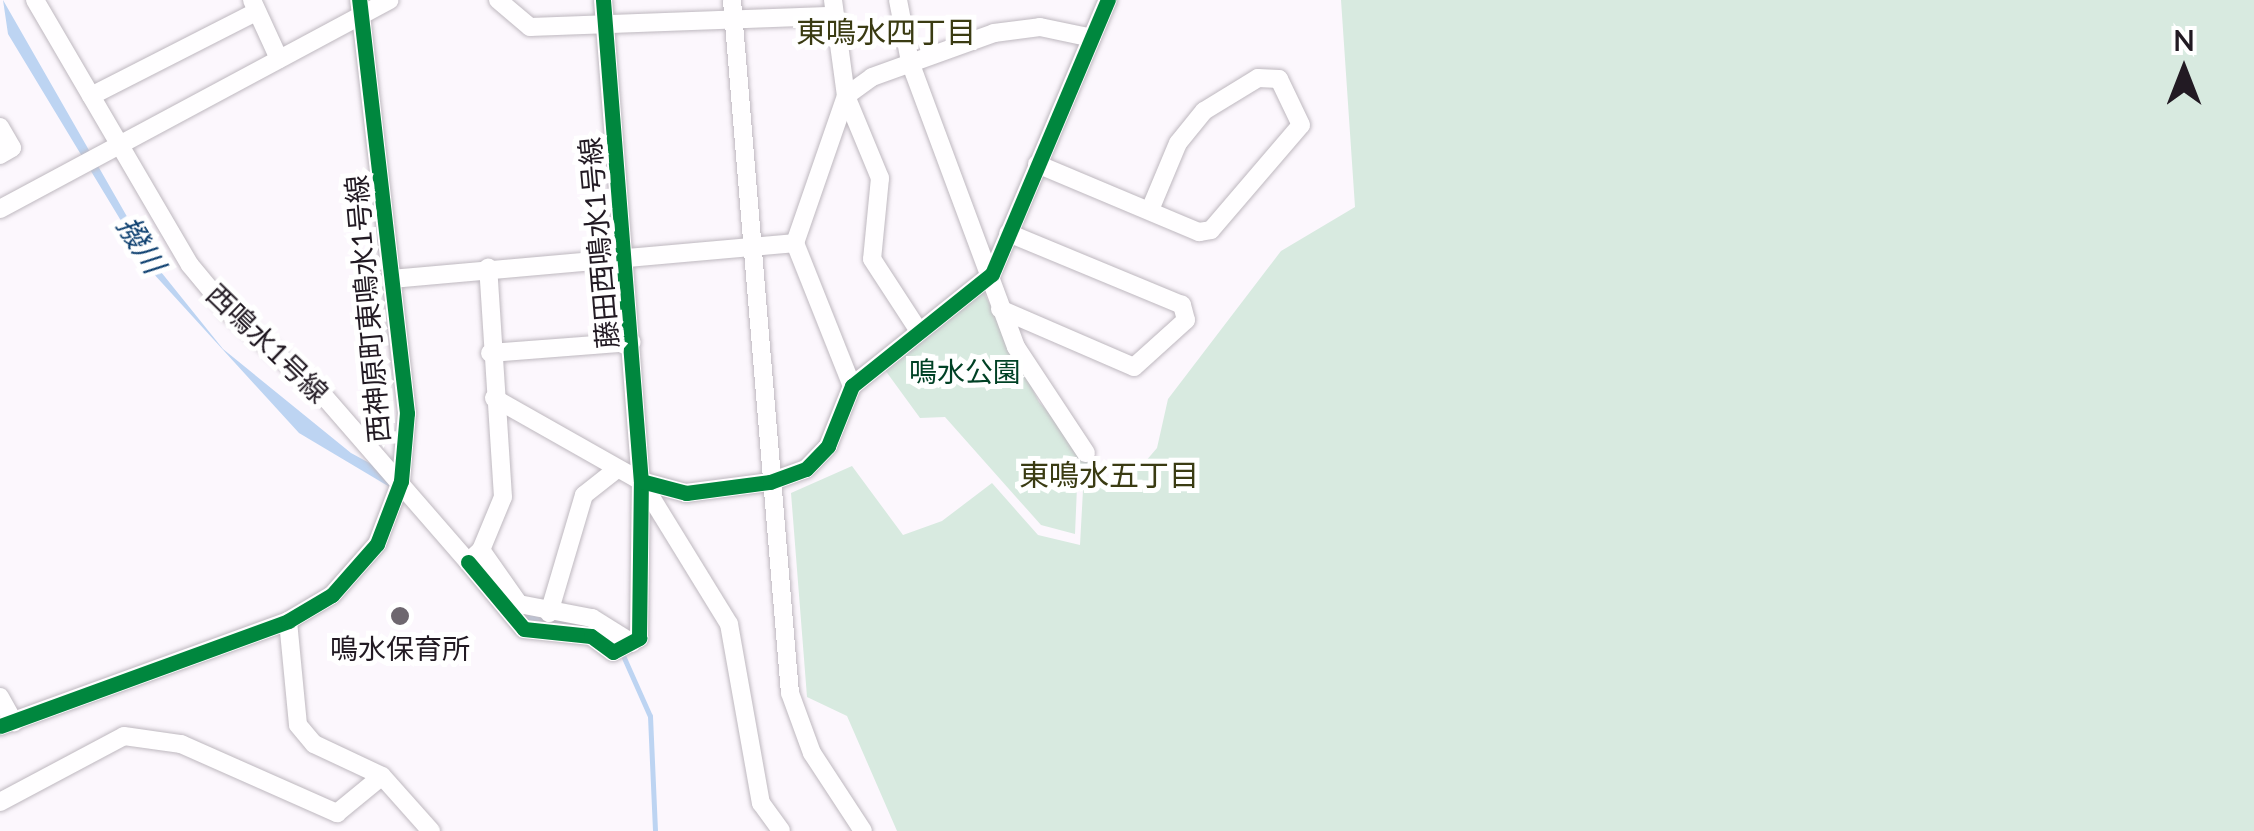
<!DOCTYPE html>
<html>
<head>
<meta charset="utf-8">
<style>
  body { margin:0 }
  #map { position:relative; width:2254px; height:831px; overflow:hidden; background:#fcf7fd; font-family:Lato,"Noto Sans JP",sans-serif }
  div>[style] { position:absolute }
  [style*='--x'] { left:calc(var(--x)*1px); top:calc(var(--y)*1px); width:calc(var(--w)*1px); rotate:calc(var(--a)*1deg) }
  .green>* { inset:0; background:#d8eae0 }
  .water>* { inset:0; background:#bdd4f2 }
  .stream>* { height:5px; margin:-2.5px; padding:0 2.5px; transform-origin:2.5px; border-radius:2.5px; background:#bdd4f2 }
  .roads { filter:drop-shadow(0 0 2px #beb8bf) drop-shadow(0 0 2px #beb8bf) }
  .minor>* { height:18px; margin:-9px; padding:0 9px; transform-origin:9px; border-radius:9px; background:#fffeff }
  .cycleway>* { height:15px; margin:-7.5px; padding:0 7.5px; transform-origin:7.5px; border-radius:7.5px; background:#00873e }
  .dots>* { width:28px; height:28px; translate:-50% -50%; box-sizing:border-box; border:5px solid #fff; border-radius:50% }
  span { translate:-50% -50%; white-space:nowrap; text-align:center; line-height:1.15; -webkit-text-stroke:10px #fff; paint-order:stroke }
  .street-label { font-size:28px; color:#221a23 }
  .park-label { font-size:28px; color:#004125 }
  .poi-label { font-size:28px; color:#221a23 }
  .neighbourhood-label { font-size:30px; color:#3a3b12 }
  .water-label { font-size:30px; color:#0e4070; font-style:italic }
  .north { position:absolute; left:2134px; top:20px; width:100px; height:100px; -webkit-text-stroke:8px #fff; paint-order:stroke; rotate:0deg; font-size:28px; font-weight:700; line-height:40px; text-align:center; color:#221a23 }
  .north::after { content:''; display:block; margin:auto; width:35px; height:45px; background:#221a23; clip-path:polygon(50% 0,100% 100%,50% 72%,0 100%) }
</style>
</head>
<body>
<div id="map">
  <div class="green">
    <i style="clip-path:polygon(1341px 0,2254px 0,2254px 831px,897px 831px,847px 716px,807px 697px,791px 493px,852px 466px,903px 535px,942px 521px,992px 483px,1038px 535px,1080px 545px,1083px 490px,1139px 469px,1157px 448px,1168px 399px,1281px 251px,1355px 207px)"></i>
    <i style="clip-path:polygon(983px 291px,1039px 402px,1098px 466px,1077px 487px,1075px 534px,1041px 525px,945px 417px,920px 418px,885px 370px)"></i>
  </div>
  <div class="water">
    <i style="clip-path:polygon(3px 0,153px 262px,223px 349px,351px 453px,397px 478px,393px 489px,299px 433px,152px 272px,8px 34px)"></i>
  </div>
  <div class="stream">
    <i style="--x:522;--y:616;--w:74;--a:9.3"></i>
    <i style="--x:621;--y:651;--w:71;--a:66"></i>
    <i style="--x:650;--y:716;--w:115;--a:87.5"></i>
  </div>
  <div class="roads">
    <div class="minor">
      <i style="--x:35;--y:0;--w:307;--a:59.7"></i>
      <i style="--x:190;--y:265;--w:61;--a:50.3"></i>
      <i style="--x:229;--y:312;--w:125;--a:41.4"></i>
      <i style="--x:323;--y:395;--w:221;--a:49"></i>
      <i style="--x:468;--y:562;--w:18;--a:-43"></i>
      <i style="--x:481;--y:550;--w:66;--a:54.9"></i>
      <i style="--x:519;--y:604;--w:74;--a:10.9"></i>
      <i style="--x:592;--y:618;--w:47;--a:32"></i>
      <i style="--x:252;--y:0;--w:65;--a:65.4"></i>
      <i style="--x:498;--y:0;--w:42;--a:40.2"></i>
      <i style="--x:530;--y:27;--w:304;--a:-2.1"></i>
      <i style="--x:603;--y:0;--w:482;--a:85.5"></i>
      <i style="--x:732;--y:0;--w:695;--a:85.22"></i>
      <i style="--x:790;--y:693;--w:64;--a:69.9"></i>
      <i style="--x:812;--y:753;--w:93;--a:56.8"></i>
      <i style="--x:833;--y:0;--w:97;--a:82.3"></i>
      <i style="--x:846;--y:96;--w:89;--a:67.5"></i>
      <i style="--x:880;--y:178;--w:81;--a:95.6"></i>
      <i style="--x:872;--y:259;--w:86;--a:56.9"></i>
      <i style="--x:898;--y:0;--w:63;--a:79"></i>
      <i style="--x:910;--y:62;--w:304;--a:69.6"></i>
      <i style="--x:1016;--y:347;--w:127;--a:56.6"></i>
      <i style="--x:91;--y:96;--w:185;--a:-27"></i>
      <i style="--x:0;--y:127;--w:24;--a:60"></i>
      <i style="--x:12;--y:148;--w:14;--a:150"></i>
      <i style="--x:1037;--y:164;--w:176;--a:22.8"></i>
      <i style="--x:1199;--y:232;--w:12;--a:-9"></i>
      <i style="--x:1211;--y:230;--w:138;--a:-49.4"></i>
      <i style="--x:1301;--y:125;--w:51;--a:-115.6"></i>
      <i style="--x:1279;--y:79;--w:21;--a:-177"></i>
      <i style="--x:1258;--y:78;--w:63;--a:148.6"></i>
      <i style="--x:1204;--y:111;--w:41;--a:129.1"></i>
      <i style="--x:1178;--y:143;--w:73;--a:112.7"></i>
      <i style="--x:0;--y:209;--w:442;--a:-28.2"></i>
      <i style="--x:795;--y:243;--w:154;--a:68.3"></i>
      <i style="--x:392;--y:279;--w:405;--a:-5.1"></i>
      <i style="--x:795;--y:243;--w:156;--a:-70.9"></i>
      <i style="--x:846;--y:96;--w:32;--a:-36"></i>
      <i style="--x:872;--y:77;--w:130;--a:-19.8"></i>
      <i style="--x:994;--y:33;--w:46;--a:-7.4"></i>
      <i style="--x:1040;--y:27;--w:53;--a:11.9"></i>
      <i style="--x:1000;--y:309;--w:146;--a:23.4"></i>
      <i style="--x:1134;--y:367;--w:70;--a:-42.1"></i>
      <i style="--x:1186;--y:320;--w:16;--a:-105"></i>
      <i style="--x:1182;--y:305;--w:188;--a:-157.5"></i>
      <i style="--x:490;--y:353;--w:142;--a:-4.4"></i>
      <i style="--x:494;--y:398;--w:169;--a:29.5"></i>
      <i style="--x:641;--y:481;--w:168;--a:58.4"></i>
      <i style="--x:729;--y:624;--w:182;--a:79.9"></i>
      <i style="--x:761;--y:803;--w:34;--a:54"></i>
      <i style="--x:481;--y:550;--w:57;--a:-67.5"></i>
      <i style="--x:503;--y:497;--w:230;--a:-93.7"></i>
      <i style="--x:468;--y:562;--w:87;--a:50.1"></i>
      <i style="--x:524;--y:629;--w:67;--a:6"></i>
      <i style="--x:591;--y:636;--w:27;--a:36"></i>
      <i style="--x:613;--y:652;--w:30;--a:-28"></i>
      <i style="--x:639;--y:638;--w:157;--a:-89.3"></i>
      <i style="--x:641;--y:481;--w:47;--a:14.9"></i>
      <i style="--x:686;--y:493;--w:85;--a:-7.5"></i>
      <i style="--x:770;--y:482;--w:38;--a:-20"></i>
      <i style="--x:806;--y:469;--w:32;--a:-46"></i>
      <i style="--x:828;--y:446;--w:65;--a:-68.2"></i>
      <i style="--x:852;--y:386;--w:179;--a:-38.7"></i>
      <i style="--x:992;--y:274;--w:298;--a:-67.1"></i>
      <i style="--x:549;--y:613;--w:123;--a:-73.5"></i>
      <i style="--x:584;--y:495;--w:42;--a:-38.2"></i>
      <i style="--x:288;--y:621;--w:104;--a:84.5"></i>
      <i style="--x:298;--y:725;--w:25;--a:50"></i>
      <i style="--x:314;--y:744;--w:75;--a:25.2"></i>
      <i style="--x:382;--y:776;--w:74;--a:48.3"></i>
      <i style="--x:0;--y:697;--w:29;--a:61"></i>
      <i style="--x:0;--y:726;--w:307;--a:-20"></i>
      <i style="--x:288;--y:621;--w:51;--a:-30.6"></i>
      <i style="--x:332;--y:595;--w:68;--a:-48.6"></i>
      <i style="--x:377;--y:544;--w:67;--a:-69.1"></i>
      <i style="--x:401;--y:481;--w:68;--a:-85"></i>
      <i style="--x:407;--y:413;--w:416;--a:-96.6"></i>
      <i style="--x:0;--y:802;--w:140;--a:-28"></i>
      <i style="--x:124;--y:736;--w:58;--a:8"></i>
      <i style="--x:181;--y:744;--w:171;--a:23.9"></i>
      <i style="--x:337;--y:813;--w:58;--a:-39.4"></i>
    </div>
  </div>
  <div class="cycleway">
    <i style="--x:603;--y:0;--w:482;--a:85.5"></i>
    <i style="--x:468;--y:562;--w:87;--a:50.1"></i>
    <i style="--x:524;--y:629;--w:67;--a:6"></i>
    <i style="--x:591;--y:636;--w:27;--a:36"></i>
    <i style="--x:613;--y:652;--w:30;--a:-28"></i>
    <i style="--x:639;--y:638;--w:157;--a:-89.3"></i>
    <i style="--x:641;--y:481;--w:47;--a:14.9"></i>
    <i style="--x:686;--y:493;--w:85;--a:-7.5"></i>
    <i style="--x:770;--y:482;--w:38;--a:-20"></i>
    <i style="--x:806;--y:469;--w:32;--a:-46"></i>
    <i style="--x:828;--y:446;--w:65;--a:-68.2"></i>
    <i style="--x:852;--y:386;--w:179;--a:-38.7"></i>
    <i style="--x:992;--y:274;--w:298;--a:-67.1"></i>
    <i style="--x:0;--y:726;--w:307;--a:-20"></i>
    <i style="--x:288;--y:621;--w:51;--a:-30.6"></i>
    <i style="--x:332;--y:595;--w:68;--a:-48.6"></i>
    <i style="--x:377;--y:544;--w:67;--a:-69.1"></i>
    <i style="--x:401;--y:481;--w:68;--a:-85"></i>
    <i style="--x:407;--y:413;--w:416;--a:-96.6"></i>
  </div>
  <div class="dots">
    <i style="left:400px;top:616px;background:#6e676f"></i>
  </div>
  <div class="street-label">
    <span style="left:598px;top:243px;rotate:-95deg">藤田西鳴水1号線</span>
    <span style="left:367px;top:309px;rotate:-95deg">西神原町東鳴水1号線</span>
    <span style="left:268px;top:343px;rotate:44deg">西鳴水1号線</span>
  </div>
  <div class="park-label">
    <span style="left:965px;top:371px">鳴水公園</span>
  </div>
  <div class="poi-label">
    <span style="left:400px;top:648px">鳴水保育所</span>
  </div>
  <div class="neighbourhood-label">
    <span style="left:886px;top:31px">東鳴水四丁目</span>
    <span style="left:1109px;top:474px">東鳴水五丁目</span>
  </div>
  <div class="water-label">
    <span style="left:142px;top:244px;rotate:58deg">撥川</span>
  </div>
  <div class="north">N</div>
</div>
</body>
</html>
